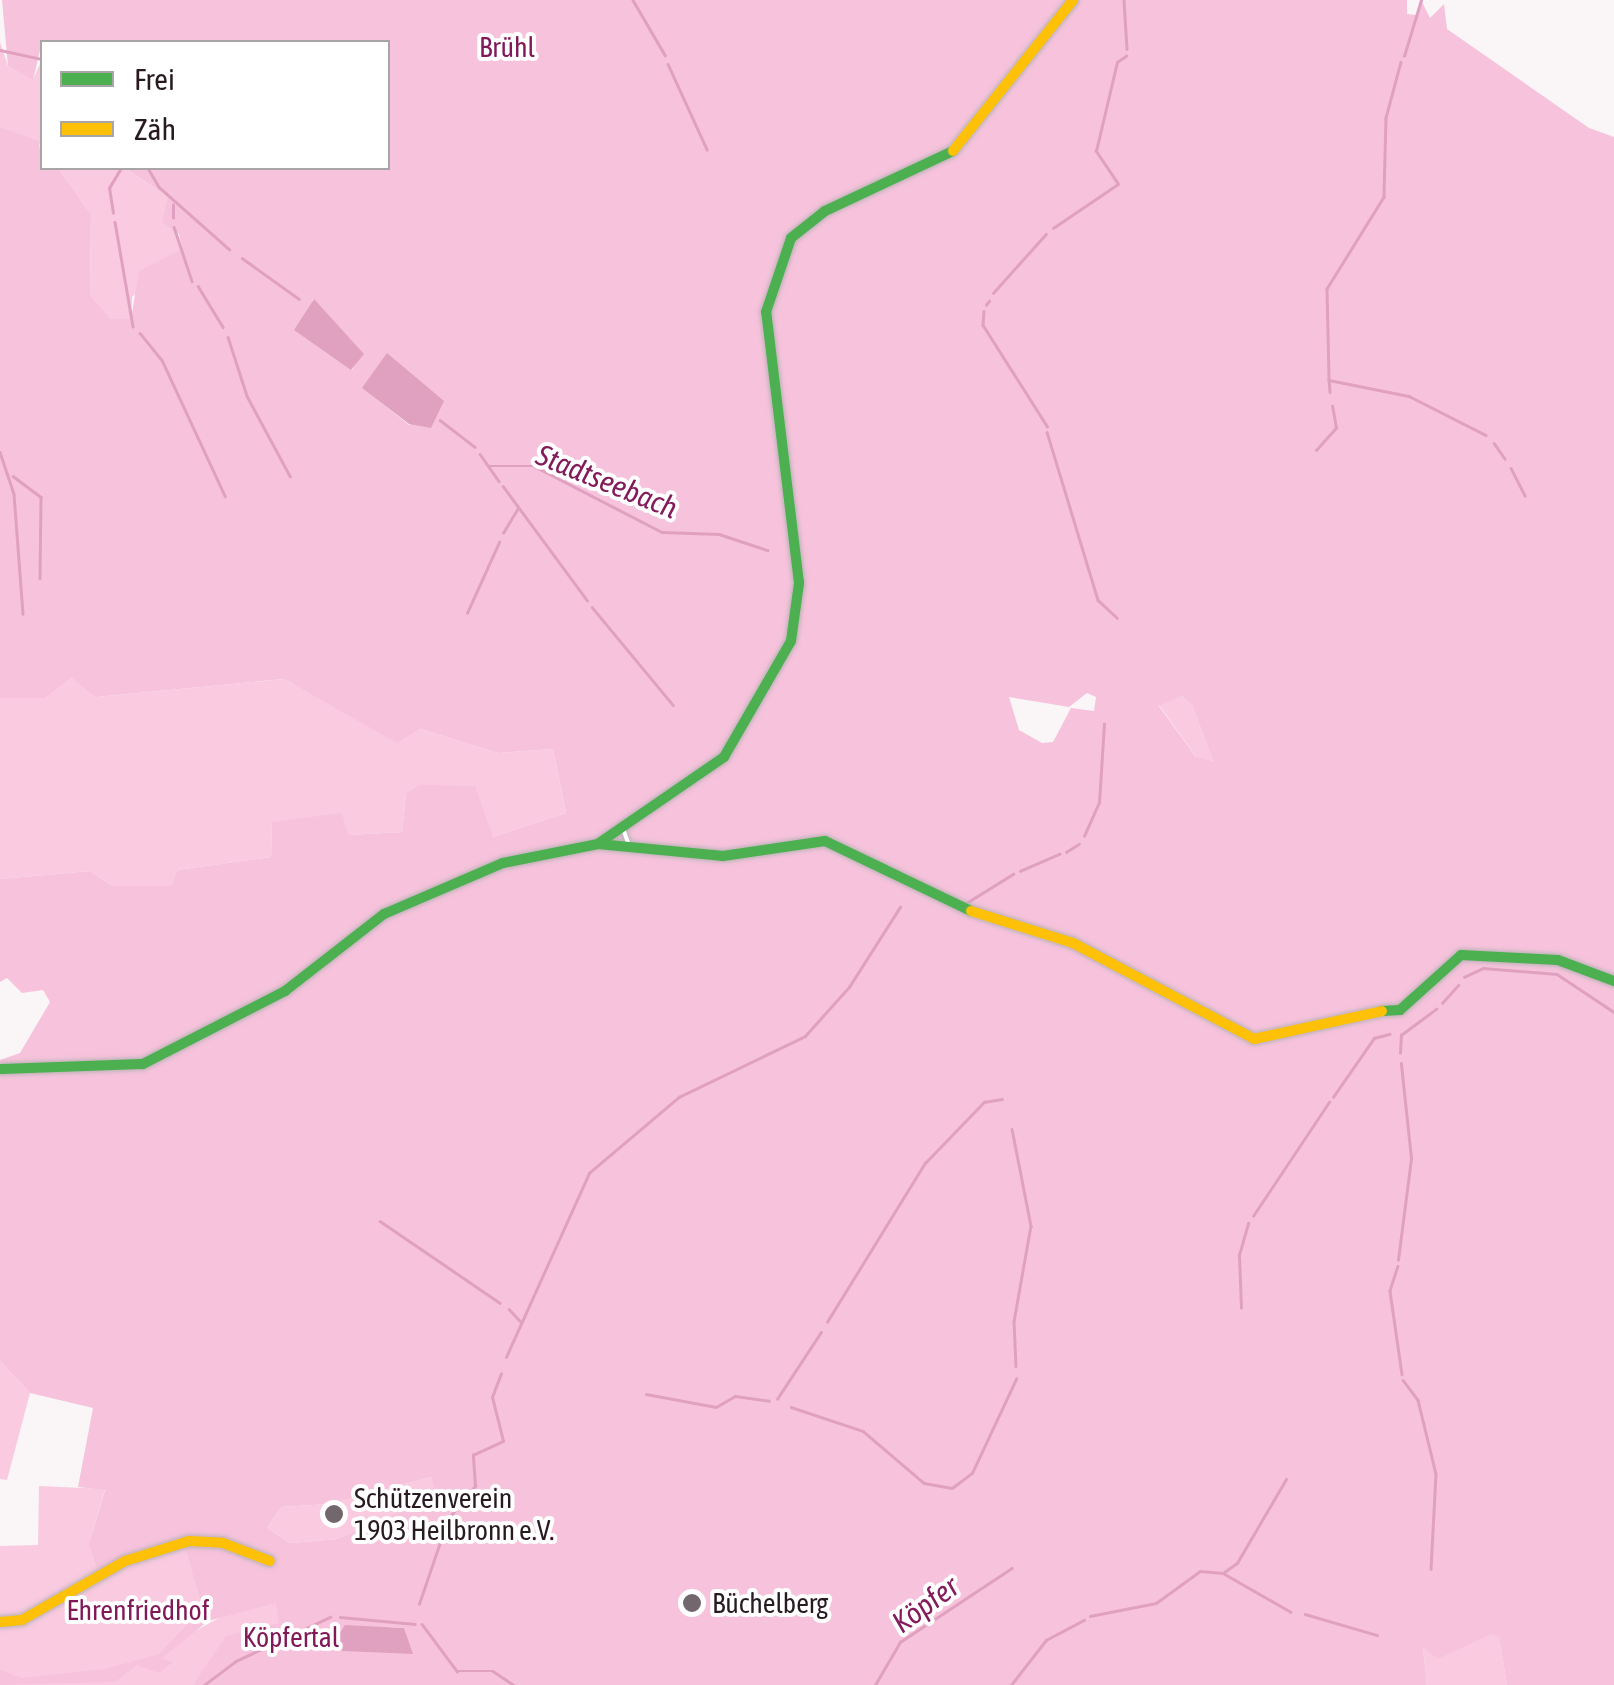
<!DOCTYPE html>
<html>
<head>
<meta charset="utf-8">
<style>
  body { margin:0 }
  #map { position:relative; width:1614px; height:1685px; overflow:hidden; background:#faf5f7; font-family:"Asap Condensed",sans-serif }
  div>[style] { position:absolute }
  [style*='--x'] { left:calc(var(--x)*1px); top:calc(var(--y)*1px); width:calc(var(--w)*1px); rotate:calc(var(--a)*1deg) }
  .green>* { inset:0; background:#f9cae0 }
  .forest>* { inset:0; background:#f7c3dc }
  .water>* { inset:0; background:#e0a1c0 }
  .stream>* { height:2.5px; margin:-1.25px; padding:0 1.25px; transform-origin:1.25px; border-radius:1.25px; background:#e0a1c0 }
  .roads { filter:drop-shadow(0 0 2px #bab2b6) drop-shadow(0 0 2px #bab2b6) }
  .street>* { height:4px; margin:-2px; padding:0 2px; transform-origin:2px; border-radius:2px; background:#fefefe }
  .fast>* { height:10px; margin:-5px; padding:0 5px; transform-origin:5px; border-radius:5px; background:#4caf50 }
  .slow>* { height:10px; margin:-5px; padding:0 5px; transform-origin:5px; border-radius:5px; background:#ffc107 }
  .dots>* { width:28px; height:28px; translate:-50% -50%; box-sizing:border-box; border:5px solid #fff; border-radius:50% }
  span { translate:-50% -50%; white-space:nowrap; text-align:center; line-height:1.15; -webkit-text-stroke:8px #fff; paint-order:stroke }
  .park-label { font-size:28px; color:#811958 }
  .poi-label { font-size:28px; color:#271b21 }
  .left { translate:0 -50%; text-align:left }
  .water-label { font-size:30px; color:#831c5a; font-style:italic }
  .legend { position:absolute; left:40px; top:40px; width:350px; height:130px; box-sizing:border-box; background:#fff; border:2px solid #a9a4a6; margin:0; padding:12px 18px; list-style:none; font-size:30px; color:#271b21 }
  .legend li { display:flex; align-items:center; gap:20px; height:50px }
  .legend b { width:50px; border:2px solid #a9a4a6 }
</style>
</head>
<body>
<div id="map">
  <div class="green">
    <i style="clip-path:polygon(0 42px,8px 66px,33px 79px,42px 60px,42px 145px,0 127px)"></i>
    <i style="clip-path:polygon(58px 168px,125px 168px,168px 197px,182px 250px,132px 297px,131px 320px,111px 319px,90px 295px,91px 214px)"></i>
    <i style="clip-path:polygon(71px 678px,97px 697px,284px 679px,397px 742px,420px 729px,498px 753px,553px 749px,566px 813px,493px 837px,406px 794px,402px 832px,348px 835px,272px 823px,271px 857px,177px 870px,171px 887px,113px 886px,90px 871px,0 879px,0 698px,46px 698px)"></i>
    <i style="clip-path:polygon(1182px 696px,1192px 705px,1213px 761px,1197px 758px,1159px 705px)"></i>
    <i style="clip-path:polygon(0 1361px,30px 1393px,7px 1480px,0 1479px)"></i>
    <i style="clip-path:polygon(431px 1477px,438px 1496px,337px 1539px,290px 1543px,267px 1528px,281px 1507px,330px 1504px)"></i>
    <i style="clip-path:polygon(39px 1486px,105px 1489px,89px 1543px,128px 1562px,186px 1545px,202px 1610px,173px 1643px,271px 1590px,572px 1685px,0 1685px,0 1546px,38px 1545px)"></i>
    <i style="clip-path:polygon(1491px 1633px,1499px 1636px,1507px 1685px,1427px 1685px,1423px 1648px,1439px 1658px)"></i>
  </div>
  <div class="forest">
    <i style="clip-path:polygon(evenodd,2px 0,1407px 0,1407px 14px,1416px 15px,1422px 2px,1430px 18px,1444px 4px,1447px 29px,1589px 128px,1614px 137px,1614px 1685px,1507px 1685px,1499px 1637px,1491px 1634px,1438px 1659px,1423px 1648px,1427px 1685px,193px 1685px,226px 1636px,279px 1623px,276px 1603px,208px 1621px,161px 1659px,173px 1662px,159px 1673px,137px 1665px,115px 1682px,0 1685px,0 1670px,21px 1678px,105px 1669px,159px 1654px,202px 1609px,185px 1545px,99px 1576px,89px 1543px,105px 1490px,78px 1487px,93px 1408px,30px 1393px,0 1361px,0 1060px,20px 1053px,50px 1002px,43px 990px,22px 993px,7px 978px,0 982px,0 879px,90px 871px,113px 886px,171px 886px,177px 870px,271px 857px,272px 822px,342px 813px,348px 835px,402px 832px,406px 794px,419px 785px,475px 786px,493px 837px,566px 813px,553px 749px,498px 753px,420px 729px,397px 743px,284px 679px,96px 697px,71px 678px,46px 698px,0 698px,0 127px,39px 141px,42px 168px,58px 168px,91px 214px,90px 295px,111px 319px,131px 319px,139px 271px,182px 249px,179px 234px,162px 222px,168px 197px,125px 168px,388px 168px,388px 42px,42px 42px,33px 80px,8px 66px,2px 0,313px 299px,359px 357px,352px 370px,303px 333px,313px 299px,2px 0,363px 388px,443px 401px,409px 425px,363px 388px,2px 0,1087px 693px,1096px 697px,1094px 711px,1071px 708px,1053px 742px,1042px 743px,1019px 730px,1009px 697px,1069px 707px,1087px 693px,2px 0,1182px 696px,1192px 705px,1213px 761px,1196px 757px,1159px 706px,1182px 696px,2px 0,431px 1477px,437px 1496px,337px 1539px,290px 1543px,267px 1528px,281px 1507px,330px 1504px,431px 1477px,2px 0,345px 1625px,404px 1628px,413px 1654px,342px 1651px,336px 1639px,345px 1625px)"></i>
  </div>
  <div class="water">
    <i style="clip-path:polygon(314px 299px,364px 354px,351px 370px,294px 330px)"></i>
    <i style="clip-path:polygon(387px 353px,444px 401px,431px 428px,409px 424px,362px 388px)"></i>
    <i style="clip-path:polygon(345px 1625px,404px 1628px,413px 1654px,342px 1651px,336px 1639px)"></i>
  </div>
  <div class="stream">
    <i style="--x:633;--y:0;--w:64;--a:59.8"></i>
    <i style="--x:1124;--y:0;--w:49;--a:86.5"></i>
    <i style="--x:0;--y:50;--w:43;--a:12.1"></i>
    <i style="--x:1404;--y:56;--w:59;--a:-73.1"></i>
    <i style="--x:1401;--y:62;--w:58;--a:105"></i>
    <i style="--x:1386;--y:118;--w:79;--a:91.5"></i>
    <i style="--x:1384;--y:197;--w:108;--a:121.8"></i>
    <i style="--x:1327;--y:289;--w:91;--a:88.7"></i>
    <i style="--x:1329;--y:380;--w:82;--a:11.3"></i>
    <i style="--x:1409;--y:396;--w:86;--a:26.9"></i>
    <i style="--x:668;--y:64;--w:94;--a:65.4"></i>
    <i style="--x:148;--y:168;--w:22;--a:60"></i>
    <i style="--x:159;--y:187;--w:94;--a:41.5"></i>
    <i style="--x:113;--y:213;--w:25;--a:-99"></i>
    <i style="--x:109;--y:188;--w:23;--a:-59"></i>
    <i style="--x:173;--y:218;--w:13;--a:-90"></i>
    <i style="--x:115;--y:222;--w:106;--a:80.2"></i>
    <i style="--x:174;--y:227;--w:57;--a:71.6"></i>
    <i style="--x:1053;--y:228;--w:78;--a:-34.1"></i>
    <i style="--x:1118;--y:184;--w:40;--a:-124"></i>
    <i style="--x:1096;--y:151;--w:91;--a:-76.7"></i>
    <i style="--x:1117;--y:62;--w:11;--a:-34"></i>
    <i style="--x:242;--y:258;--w:70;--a:35.7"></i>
    <i style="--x:198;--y:286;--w:48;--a:58.6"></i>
    <i style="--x:993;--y:293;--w:79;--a:-48.1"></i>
    <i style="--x:986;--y:305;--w:5;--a:-53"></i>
    <i style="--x:984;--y:311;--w:14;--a:94"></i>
    <i style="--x:983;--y:325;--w:120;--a:57.6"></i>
    <i style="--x:140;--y:333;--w:35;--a:51"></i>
    <i style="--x:162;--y:360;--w:150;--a:65.1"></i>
    <i style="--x:228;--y:337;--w:62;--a:72.1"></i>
    <i style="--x:247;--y:396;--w:91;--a:61.7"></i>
    <i style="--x:1329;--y:380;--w:12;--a:85"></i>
    <i style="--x:440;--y:420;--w:44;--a:37.6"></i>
    <i style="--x:1047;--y:432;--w:176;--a:73.1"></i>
    <i style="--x:1098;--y:600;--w:26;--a:43"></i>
    <i style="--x:1494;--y:443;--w:19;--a:55"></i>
    <i style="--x:1316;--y:450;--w:30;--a:-48"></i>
    <i style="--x:1336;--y:428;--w:22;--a:-100"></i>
    <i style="--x:0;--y:452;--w:44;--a:71.6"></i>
    <i style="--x:14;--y:494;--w:120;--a:85.7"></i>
    <i style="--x:480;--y:454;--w:33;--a:55"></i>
    <i style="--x:489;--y:466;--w:45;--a:0"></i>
    <i style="--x:534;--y:466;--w:144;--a:27.3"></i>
    <i style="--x:662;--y:532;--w:57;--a:2"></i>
    <i style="--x:719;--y:534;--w:51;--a:18.4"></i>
    <i style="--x:1511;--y:468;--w:31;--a:63"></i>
    <i style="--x:13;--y:476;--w:35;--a:37"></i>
    <i style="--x:41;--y:497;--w:81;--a:90.7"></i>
    <i style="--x:503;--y:486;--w:142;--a:53.6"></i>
    <i style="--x:503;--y:533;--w:29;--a:-59"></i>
    <i style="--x:592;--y:607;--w:127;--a:50.4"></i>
    <i style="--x:467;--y:613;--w:78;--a:-65.7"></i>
    <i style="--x:1084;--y:836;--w:36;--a:-66"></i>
    <i style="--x:1099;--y:803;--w:79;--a:-86.4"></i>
    <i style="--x:1066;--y:852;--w:15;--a:-32"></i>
    <i style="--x:1020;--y:871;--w:43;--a:-23.6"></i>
    <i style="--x:963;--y:905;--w:59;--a:-31.8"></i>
    <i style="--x:1464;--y:977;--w:21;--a:-25"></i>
    <i style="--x:1483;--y:968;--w:74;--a:4.6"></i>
    <i style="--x:1557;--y:974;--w:69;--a:33.7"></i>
    <i style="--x:1442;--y:1003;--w:24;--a:-48"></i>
    <i style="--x:1400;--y:1053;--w:18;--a:-87"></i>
    <i style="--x:1401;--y:1035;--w:44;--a:-36.6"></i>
    <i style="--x:1333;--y:1097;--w:72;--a:-55.2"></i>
    <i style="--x:1374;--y:1038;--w:16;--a:-15"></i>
    <i style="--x:1012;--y:1129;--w:99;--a:78.9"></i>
    <i style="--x:1031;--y:1226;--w:97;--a:100.1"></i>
    <i style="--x:1014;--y:1321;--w:45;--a:87.5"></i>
    <i style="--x:1253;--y:1216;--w:137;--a:-56.3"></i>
    <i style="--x:380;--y:1221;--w:145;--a:34.3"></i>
    <i style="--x:1398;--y:1260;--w:103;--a:-82.7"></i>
    <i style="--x:1411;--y:1158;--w:95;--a:-96.1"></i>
    <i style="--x:1398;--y:1266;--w:26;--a:108"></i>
    <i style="--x:1390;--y:1291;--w:84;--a:81.8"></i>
    <i style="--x:1241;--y:1308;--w:53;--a:-92.2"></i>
    <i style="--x:1239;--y:1255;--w:33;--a:-74"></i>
    <i style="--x:509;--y:1309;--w:18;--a:47"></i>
    <i style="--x:827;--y:1322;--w:187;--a:-58.4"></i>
    <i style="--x:925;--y:1163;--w:85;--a:-46"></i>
    <i style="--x:984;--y:1102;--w:18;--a:-9"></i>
    <i style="--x:506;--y:1357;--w:202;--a:-65.7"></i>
    <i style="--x:589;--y:1173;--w:118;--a:-40.2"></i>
    <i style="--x:679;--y:1097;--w:140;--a:-25.8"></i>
    <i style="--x:805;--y:1036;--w:66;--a:-48.1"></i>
    <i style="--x:849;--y:987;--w:95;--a:-57.5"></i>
    <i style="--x:1403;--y:1380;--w:25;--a:53"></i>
    <i style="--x:1418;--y:1400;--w:76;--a:76.3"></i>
    <i style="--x:1436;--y:1474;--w:95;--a:93"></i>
    <i style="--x:646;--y:1394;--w:71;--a:10.5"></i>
    <i style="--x:716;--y:1407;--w:22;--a:-30"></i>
    <i style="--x:735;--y:1396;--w:34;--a:8"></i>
    <i style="--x:777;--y:1399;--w:80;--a:-56.7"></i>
    <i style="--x:791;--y:1407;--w:76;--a:18.4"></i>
    <i style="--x:863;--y:1431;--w:80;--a:40.4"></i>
    <i style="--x:924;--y:1483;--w:28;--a:10"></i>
    <i style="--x:952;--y:1488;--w:25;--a:-37"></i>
    <i style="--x:972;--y:1473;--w:104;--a:-64.9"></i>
    <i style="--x:1223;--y:1573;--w:78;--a:29.8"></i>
    <i style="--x:419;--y:1604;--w:90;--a:-71.2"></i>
    <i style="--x:448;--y:1519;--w:43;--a:-50.7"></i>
    <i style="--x:475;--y:1486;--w:31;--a:-94"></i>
    <i style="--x:473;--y:1455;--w:33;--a:-25"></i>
    <i style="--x:503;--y:1441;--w:45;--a:-104"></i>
    <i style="--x:492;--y:1397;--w:25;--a:-69"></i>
    <i style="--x:1305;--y:1614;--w:75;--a:16.3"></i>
    <i style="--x:1090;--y:1616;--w:67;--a:-11.1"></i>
    <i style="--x:1156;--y:1603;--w:54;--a:-36"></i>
    <i style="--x:1200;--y:1571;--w:23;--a:5"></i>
    <i style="--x:1223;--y:1573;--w:17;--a:-36"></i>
    <i style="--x:1237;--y:1563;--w:97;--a:-59.7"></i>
    <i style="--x:340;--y:1617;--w:75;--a:5.3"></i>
    <i style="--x:422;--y:1624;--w:59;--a:53.3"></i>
    <i style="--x:457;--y:1671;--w:36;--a:0"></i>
    <i style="--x:493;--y:1671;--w:25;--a:34"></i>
    <i style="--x:204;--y:1685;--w:40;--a:-37"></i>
    <i style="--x:236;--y:1661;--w:104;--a:-25.1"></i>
    <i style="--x:875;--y:1685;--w:50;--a:-59.8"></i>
    <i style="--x:900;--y:1642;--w:134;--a:-33.5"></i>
    <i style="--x:1011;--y:1685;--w:57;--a:-52.1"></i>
    <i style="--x:1046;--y:1640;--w:43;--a:-27.8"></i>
  </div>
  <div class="roads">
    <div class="street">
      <i style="--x:622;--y:826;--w:20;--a:70"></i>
    </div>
    <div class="fast">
      <i style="--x:599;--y:843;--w:152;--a:-34.5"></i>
      <i style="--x:724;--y:757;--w:134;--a:-60"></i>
      <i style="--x:791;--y:641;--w:59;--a:-82.1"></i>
      <i style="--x:799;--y:583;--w:273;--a:-96.9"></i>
      <i style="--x:766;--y:312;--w:78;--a:-71.3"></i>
      <i style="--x:791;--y:238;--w:43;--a:-38.5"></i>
      <i style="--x:825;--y:211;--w:141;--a:-25.1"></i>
      <i style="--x:1382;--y:1011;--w:18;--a:-3"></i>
      <i style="--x:1400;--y:1010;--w:82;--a:-42"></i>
      <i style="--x:1461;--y:955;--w:97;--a:3"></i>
      <i style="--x:1558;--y:960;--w:60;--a:20.6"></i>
      <i style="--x:0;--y:1069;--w:143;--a:-2"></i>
      <i style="--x:143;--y:1064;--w:160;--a:-27.2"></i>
      <i style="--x:285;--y:991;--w:125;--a:-37.9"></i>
      <i style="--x:384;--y:914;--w:129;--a:-23.2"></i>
      <i style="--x:503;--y:863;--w:97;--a:-11.3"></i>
      <i style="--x:598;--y:844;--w:126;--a:5.5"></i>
      <i style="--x:723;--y:856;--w:103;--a:-8.4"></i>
      <i style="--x:825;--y:841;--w:162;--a:25.6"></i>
    </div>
    <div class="slow">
      <i style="--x:953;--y:151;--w:193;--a:-51.5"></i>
      <i style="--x:971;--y:911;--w:107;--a:17.4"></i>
      <i style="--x:1073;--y:943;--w:205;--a:27.9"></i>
      <i style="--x:1254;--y:1039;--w:131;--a:-12.3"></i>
      <i style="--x:0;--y:1622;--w:22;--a:-5"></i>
      <i style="--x:22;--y:1620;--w:119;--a:-29.8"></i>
      <i style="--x:125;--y:1561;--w:67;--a:-17.4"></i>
      <i style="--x:189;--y:1541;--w:34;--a:3"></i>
      <i style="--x:223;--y:1543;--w:50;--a:21"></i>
    </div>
  </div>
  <div class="dots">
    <i style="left:334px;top:1514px;background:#71676c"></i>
    <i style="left:692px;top:1603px;background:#71676c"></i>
  </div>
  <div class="park-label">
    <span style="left:507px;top:47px">Brühl</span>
    <span style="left:138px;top:1610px">Ehrenfriedhof</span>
    <span style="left:291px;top:1637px">Köpfertal</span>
  </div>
  <div class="poi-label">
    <span class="left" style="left:354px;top:1514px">Schützenverein<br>1903 Heilbronn e.V.</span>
    <span class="left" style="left:712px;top:1603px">Büchelberg</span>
  </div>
  <div class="water-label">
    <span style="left:607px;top:481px;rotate:22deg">Stadtseebach</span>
    <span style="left:925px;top:1604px;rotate:-36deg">Köpfer</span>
  </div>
  <ul class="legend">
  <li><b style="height:12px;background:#4caf50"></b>Frei</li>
  <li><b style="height:12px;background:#ffc107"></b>Zäh</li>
  </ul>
</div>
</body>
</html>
